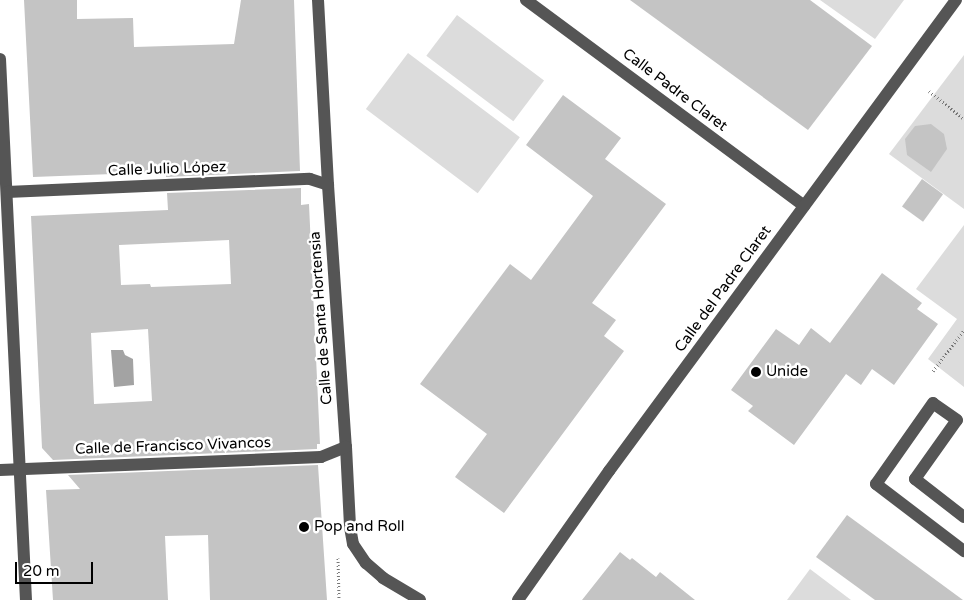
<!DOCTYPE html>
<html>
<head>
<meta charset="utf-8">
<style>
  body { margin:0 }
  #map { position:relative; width:964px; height:600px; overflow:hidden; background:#fff; font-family:"Varela Round",sans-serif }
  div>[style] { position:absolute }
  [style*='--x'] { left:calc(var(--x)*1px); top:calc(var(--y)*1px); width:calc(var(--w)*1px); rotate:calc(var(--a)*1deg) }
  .green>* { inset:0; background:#dcdcdc; transform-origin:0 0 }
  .water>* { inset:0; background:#a3a3a3 }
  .building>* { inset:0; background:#c4c4c4; transform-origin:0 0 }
  .path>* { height:3px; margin-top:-1.5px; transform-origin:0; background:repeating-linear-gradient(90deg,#777 0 1px,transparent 0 3.5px) }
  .minor>* { height:12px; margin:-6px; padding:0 6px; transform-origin:6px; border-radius:6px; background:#555 }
  .dots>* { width:14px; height:14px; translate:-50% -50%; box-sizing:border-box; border:2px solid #fff; border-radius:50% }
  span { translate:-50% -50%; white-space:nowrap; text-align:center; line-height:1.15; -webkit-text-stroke:5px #fff; paint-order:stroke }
  .street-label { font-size:15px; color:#000 }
  .poi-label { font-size:15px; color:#000 }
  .left { translate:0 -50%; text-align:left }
  .scale { position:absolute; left:15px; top:562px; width:78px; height:22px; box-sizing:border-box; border:2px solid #000; border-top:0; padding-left:6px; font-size:15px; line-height:18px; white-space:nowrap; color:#000; -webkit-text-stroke:4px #fff; paint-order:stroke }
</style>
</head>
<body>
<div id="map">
  <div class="green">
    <i style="clip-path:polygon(820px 0,904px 0,875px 39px)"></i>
    <i style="left:457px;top:15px;width:109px;height:51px;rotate:37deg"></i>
    <i style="left:408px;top:53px;width:140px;height:70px;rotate:37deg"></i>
    <i style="clip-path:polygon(964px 55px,964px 209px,889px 154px)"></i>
    <i style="clip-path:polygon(964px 225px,964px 387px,928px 359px,957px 319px,916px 289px)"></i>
    <i style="clip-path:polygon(810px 569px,851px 600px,787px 600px)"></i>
  </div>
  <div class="water">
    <i style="clip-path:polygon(111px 350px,123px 350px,125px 355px,133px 359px,134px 385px,114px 387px)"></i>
  </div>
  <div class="building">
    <i style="clip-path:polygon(24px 0,77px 0,77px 19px,133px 18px,134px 47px,234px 44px,241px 0,294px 0,300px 171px,166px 177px,166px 172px,33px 177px)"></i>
    <i style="clip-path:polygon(630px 0,810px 0,872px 46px,808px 130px)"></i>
    <i style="clip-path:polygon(563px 95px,621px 138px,605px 159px,666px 204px,592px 303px,616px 320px,604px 336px,624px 351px,504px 513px,455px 477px,487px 434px,420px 384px,510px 264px,531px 280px,593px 196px,526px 145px)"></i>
    <i style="clip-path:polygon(931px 124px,944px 134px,947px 149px,931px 172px,907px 155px,905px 139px,915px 126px)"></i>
    <i style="left:922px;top:179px;width:26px;height:34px;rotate:36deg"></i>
    <i style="clip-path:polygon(evenodd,301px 188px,301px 205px,309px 204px,320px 444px,317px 444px,317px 449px,53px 460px,42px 448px,31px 216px,168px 210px,167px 193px,301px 188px,229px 240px,231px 284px,151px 287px,150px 284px,121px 285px,119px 245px,229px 240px,301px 188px,148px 329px,152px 401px,94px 404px,91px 333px,148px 329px)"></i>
    <i style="clip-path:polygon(882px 273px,922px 303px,917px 309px,938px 324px,894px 385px,872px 369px,861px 385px,846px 374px,794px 445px,748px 411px,753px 406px,731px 390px,776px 329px,799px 345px,811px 328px,830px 343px)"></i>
    <i style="clip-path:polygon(318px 465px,327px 600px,210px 600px,208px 535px,165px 536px,168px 600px,53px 600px,46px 490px,80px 489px,68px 475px)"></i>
    <i style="clip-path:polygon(847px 515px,914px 564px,963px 600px,875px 600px,816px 557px)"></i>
    <i style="clip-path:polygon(620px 552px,630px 560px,632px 558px,656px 577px,660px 572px,695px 600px,582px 600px)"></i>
  </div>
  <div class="path">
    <i style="--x:929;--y:91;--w:45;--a:38.7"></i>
    <i style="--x:933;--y:371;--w:51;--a:-52.9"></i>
    <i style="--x:338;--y:558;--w:42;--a:88.6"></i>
  </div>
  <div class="minor">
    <i style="--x:318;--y:0;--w:185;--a:86.9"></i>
    <i style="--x:328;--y:185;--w:263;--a:86.1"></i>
    <i style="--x:346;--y:447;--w:80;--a:87.1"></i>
    <i style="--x:350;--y:527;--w:17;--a:80"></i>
    <i style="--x:353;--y:544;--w:23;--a:56"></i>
    <i style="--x:366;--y:563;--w:23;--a:41"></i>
    <i style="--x:383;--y:578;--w:43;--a:30.7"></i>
    <i style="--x:526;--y:0;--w:346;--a:36.5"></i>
    <i style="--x:0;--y:59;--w:542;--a:87.25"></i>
    <i style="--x:7;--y:192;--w:303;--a:-2.5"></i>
    <i style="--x:310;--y:179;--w:19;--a:18"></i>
    <i style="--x:0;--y:470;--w:321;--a:-2.3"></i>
    <i style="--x:321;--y:457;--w:27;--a:-22"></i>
    <i style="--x:964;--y:517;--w:62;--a:-142.2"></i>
    <i style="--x:915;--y:479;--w:72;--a:-54.6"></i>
    <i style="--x:957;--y:420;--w:29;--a:-145"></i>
    <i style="--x:933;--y:403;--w:99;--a:125.1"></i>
    <i style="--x:876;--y:484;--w:111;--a:37.3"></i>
    <i style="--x:518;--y:600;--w:158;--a:-54.8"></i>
    <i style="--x:609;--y:471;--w:585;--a:-53.62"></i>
  </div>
  <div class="dots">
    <i style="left:756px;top:372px;background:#000"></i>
    <i style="left:304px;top:527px;background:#000"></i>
  </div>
  <div class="street-label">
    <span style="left:675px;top:90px;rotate:37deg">Calle Padre Claret</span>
    <span style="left:167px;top:169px;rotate:-2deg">Calle Julio López</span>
    <span style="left:723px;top:289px;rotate:-54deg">Calle del Padre Claret</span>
    <span style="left:321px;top:318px;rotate:-94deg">Calle de Santa Hortensia</span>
    <span style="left:173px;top:446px;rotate:-2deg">Calle de Francisco Vivancos</span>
  </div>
  <div class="poi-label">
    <span class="left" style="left:766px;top:372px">Unide</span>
    <span class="left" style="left:314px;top:527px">Pop and Roll</span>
  </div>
  <div class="scale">20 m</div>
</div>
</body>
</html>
